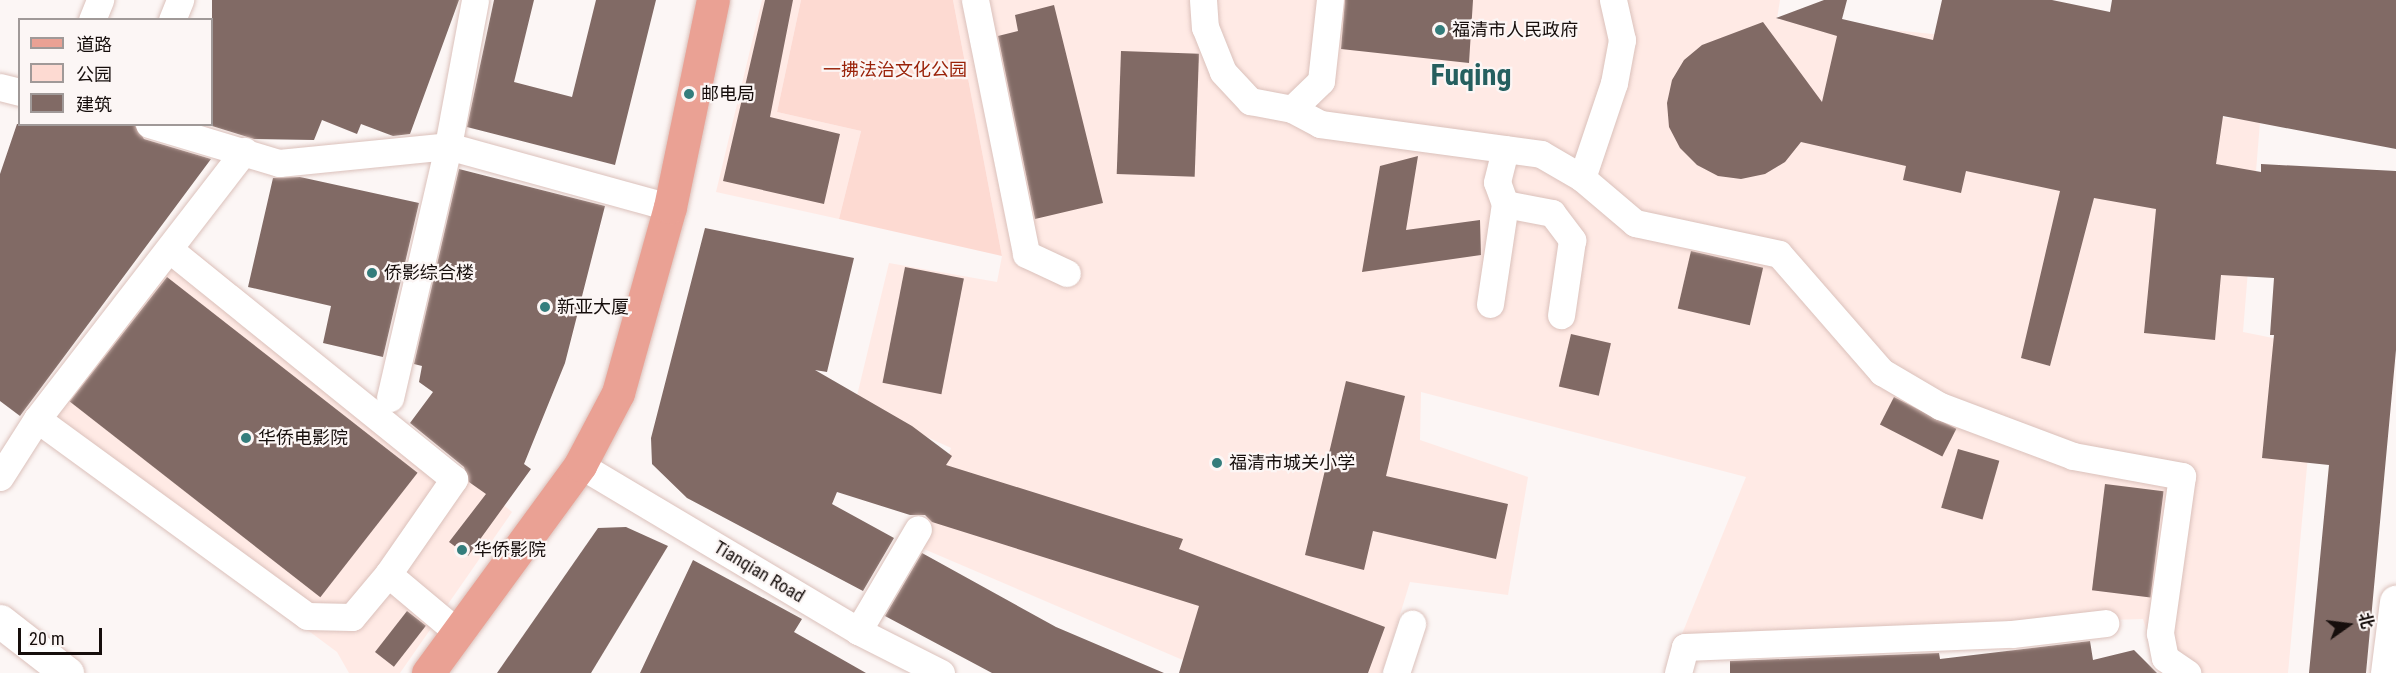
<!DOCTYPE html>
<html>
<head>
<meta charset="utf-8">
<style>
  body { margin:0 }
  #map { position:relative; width:2396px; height:673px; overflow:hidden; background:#fcf6f5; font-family:"Roboto Condensed","Noto Sans SC",sans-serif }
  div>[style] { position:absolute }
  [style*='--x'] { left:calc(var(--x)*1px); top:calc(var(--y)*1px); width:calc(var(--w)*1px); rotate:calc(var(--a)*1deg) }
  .built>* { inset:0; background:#ffeae5 }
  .green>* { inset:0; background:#fddad2 }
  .building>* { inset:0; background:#816a65; transform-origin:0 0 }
  .roads { filter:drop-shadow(0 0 2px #dbc1bb) drop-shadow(0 0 2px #dbc1bb) }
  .minor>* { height:27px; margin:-13.5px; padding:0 13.5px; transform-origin:13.5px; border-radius:13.5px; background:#fff }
  .tertiary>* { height:33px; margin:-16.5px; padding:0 16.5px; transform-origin:16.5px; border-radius:16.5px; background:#fff }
  .primary>* { height:33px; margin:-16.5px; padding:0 16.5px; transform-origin:16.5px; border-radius:16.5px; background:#eaa194 }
  .dots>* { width:16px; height:16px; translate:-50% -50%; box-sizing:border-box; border:3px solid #fcf6f5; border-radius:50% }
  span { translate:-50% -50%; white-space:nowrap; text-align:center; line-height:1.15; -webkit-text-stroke:4.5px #fcf6f5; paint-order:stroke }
  .poi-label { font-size:18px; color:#160e0c }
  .left { translate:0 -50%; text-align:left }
  .park-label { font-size:18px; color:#9a2209 }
  .street-label { font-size:18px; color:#160e0c }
  .town-label { font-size:30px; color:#255f5f; font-weight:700 }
  .legend { position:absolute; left:18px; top:18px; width:195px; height:108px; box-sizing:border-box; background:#fcf6f5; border:2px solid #a09998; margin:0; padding:8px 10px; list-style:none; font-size:18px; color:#160e0c }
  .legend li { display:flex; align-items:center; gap:12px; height:30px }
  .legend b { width:30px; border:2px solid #a09998 }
  .north { position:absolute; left:2318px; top:595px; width:60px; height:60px; -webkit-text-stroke:4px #fcf6f5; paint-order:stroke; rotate:76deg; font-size:16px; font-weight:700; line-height:24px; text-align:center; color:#160e0c }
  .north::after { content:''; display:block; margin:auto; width:21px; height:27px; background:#160e0c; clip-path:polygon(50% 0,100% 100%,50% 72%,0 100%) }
  .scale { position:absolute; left:18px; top:628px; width:84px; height:27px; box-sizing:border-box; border:3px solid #160e0c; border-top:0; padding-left:8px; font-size:18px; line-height:21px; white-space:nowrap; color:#160e0c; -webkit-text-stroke:4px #fcf6f5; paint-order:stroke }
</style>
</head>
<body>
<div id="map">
  <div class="built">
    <i style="clip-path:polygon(762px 0,801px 0,777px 112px,861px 131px,839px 219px,716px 192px)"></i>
    <i style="clip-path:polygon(953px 0,1780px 0,1777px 19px,2077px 48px,2074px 98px,2260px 122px,2243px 332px,2318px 347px,2288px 673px,2160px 673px,2143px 619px,1682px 634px,1746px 477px,1421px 392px,1420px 440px,1528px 477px,1508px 595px,1410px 582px,1382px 673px,1213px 673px,917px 546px,951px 448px,855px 404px,889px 263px,997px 282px,1002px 256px)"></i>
    <i style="clip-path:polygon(186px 244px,512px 512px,400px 673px,349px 673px,337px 652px,44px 434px)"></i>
  </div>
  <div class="green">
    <i style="clip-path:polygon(801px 0,953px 0,1002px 256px,839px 219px,861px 131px,777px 112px)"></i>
  </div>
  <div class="building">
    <i style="clip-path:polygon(212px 0,459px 0,410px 134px,393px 136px,361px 124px,357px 134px,322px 120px,314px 140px,254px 139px,212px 126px)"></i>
    <i style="clip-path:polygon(494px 0,534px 0,514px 82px,572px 97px,596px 0,656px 0,615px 165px,467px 127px)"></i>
    <i style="clip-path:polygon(765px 0,793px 0,770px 117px,840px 134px,824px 204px,723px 181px)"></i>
    <i style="clip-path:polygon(1345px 0,1473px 0,1469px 63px,1341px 49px)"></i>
    <i style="clip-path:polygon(1824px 0,1847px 0,1842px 19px,1933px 40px,1942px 0,2052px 0,2110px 12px,2112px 0,2396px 0,2396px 149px,2223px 116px,2216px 164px,2261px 172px,2261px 164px,2396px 171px,2396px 350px,2366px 673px,2309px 673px,2329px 465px,2262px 458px,2274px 335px,2270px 335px,2274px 278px,2221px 275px,2215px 340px,2144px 333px,2156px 209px,2094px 198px,2050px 366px,2021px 358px,2060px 191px,1966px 171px,1961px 193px,1903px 180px,1906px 166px,1801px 142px,1785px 162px,1765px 174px,1741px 179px,1718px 176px,1697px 165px,1680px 148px,1669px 127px,1667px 103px,1672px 80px,1684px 60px,1702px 45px,1763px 22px,1822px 102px,1837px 36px,1776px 18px)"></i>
    <i style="clip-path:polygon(1054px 5px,1103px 203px,1035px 219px,998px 36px,1018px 31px,1015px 15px)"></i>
    <i style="left:1121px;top:51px;width:78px;height:123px;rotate:2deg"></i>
    <i style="clip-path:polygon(17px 124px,134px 124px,144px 139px,211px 159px,20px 416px,0 401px,0 174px)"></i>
    <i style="clip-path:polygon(1418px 156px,1406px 230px,1480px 220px,1481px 255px,1362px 272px,1380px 166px)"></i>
    <i style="clip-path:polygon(459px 169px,605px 206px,565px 363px,524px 464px,531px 469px,468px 556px,449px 542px,486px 494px,469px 482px,464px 467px,410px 423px,433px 392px,419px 382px,422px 366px,414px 364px)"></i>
    <i style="clip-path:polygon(300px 177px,419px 203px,383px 357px,323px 343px,331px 306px,248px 287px,273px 178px)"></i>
    <i style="clip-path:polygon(705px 228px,854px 258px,827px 372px,815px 370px,912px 426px,952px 456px,946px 465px,1183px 539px,1179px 549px,1385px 627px,1368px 673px,1179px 673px,1199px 606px,932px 522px,925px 515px,910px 515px,837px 492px,832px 504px,894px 538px,863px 591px,687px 498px,652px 464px,651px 438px)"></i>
    <i style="left:1691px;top:251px;width:74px;height:59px;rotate:13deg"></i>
    <i style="left:905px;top:267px;width:60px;height:118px;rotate:11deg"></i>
    <i style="left:167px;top:277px;width:318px;height:158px;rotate:38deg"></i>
    <i style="left:1571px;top:334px;width:41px;height:54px;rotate:13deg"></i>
    <i style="clip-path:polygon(1346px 381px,1405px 396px,1386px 476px,1508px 504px,1496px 559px,1373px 531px,1364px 570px,1305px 555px)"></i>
    <i style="left:1894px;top:397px;width:70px;height:31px;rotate:27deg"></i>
    <i style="left:1958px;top:449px;width:43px;height:61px;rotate:16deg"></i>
    <i style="left:2105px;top:484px;width:59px;height:107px;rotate:7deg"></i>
    <i style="clip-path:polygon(626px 527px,668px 546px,591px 673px,497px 673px,598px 528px)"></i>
    <i style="clip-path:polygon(922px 553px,1056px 627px,1164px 673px,992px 673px,885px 616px)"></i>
    <i style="clip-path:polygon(693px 560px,802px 619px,794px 632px,866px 673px,640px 673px)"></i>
    <i style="left:407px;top:611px;width:24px;height:52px;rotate:38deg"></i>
    <i style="clip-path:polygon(2090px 641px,2093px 660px,2134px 650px,2157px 673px,1730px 673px,1730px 661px,1939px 653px,1940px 659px)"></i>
  </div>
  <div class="roads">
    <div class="minor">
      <i style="--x:975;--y:0;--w:259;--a:78.6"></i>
      <i style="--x:1026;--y:254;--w:45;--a:24.9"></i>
      <i style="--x:1203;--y:0;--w:27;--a:86"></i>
      <i style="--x:1205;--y:27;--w:48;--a:68.2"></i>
      <i style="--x:1223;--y:72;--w:40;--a:47"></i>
      <i style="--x:1250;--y:101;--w:43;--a:10.8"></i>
      <i style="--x:1292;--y:109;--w:32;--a:28"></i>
      <i style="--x:1320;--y:124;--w:223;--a:7.7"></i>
      <i style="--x:1541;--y:154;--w:48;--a:30.3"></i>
      <i style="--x:1582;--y:178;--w:70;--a:40.3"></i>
      <i style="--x:1635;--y:223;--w:147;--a:12.1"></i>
      <i style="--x:1779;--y:254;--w:157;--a:48.9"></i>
      <i style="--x:1882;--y:372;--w:67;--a:30.4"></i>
      <i style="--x:1940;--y:406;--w:142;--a:20.6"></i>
      <i style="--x:2073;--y:456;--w:111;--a:10.4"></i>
      <i style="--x:2182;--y:476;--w:159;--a:98"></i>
      <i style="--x:2160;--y:633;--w:25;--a:79"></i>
      <i style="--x:2165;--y:658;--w:27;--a:34"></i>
      <i style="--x:92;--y:20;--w:22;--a:-68"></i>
      <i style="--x:172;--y:20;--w:22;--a:-68"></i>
      <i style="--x:0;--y:87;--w:21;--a:14"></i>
      <i style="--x:1292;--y:109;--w:40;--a:-44"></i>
      <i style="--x:1321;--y:81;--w:81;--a:-83.7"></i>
      <i style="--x:149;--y:124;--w:136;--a:16.7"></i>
      <i style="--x:279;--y:163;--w:170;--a:-5.7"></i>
      <i style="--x:448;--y:146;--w:230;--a:15.4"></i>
      <i style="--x:1582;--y:178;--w:100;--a:-71.4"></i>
      <i style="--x:1614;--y:83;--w:44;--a:-79.5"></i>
      <i style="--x:1622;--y:40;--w:41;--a:-102.7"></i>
      <i style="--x:1505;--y:204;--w:48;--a:10.8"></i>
      <i style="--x:1552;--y:213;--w:34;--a:53"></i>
      <i style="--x:1572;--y:240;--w:76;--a:98.3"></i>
      <i style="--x:1490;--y:304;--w:101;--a:-81.5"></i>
      <i style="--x:1505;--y:204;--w:23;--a:-110"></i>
      <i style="--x:1497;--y:182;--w:34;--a:-76"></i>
      <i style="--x:390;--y:398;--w:259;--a:-77"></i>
      <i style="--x:448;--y:146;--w:148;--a:-79.5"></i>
      <i style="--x:37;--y:419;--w:334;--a:36.1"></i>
      <i style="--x:307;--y:616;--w:45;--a:1.3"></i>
      <i style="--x:352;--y:617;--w:56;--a:-50.1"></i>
      <i style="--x:388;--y:574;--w:116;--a:-55.2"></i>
      <i style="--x:454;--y:479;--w:363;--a:-141.1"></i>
      <i style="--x:580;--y:465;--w:324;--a:30.8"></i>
      <i style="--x:858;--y:631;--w:93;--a:26.8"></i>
      <i style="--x:0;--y:477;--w:69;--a:-57.5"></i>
      <i style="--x:37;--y:419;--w:339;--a:-52.3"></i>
      <i style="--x:388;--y:574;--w:89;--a:40"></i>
      <i style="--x:858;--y:631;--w:118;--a:-59.5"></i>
      <i style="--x:1396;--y:673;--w:52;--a:-71.9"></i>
      <i style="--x:1678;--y:673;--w:27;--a:-75"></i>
      <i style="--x:1685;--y:647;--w:327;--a:-2.3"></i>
      <i style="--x:2012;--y:634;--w:94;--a:-6.7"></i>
    </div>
    <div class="tertiary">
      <i style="--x:0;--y:621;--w:85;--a:37.8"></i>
      <i style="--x:2387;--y:673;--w:72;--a:-82.8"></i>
    </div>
    <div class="primary">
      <i style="--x:428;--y:673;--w:258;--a:-53.8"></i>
      <i style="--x:580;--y:465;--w:81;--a:-62.2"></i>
      <i style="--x:618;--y:393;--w:193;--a:-74.4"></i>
      <i style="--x:670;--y:207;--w:211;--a:-78.3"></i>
    </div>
  </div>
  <div class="dots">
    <i style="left:1440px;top:30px;background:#347d7c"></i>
    <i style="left:689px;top:94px;background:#347d7c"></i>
    <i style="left:372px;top:273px;background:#347d7c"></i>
    <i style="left:545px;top:307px;background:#347d7c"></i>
    <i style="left:246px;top:438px;background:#347d7c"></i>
    <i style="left:1217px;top:463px;background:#347d7c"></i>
    <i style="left:462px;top:550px;background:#347d7c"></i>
  </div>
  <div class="poi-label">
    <span class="left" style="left:1452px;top:30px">福清市人民政府</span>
    <span class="left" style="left:701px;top:94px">邮电局</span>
    <span class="left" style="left:384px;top:273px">侨影综合楼</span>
    <span class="left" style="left:557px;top:307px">新亚大厦</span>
    <span class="left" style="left:258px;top:438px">华侨电影院</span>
    <span class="left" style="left:1229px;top:463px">福清市城关小学</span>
    <span class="left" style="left:474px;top:550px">华侨影院</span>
  </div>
  <div class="park-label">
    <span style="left:895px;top:70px">一拂法治文化公园</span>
  </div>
  <div class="street-label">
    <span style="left:759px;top:572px;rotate:31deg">Tianqian Road</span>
  </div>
  <div class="town-label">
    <span style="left:1471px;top:75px">Fuqing</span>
  </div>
  <ul class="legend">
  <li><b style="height:8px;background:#eaa194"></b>道路</li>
  <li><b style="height:16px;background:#fddad2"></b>公园</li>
  <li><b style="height:16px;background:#816a65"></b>建筑</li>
  </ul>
  <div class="north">北</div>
  <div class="scale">20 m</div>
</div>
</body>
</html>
